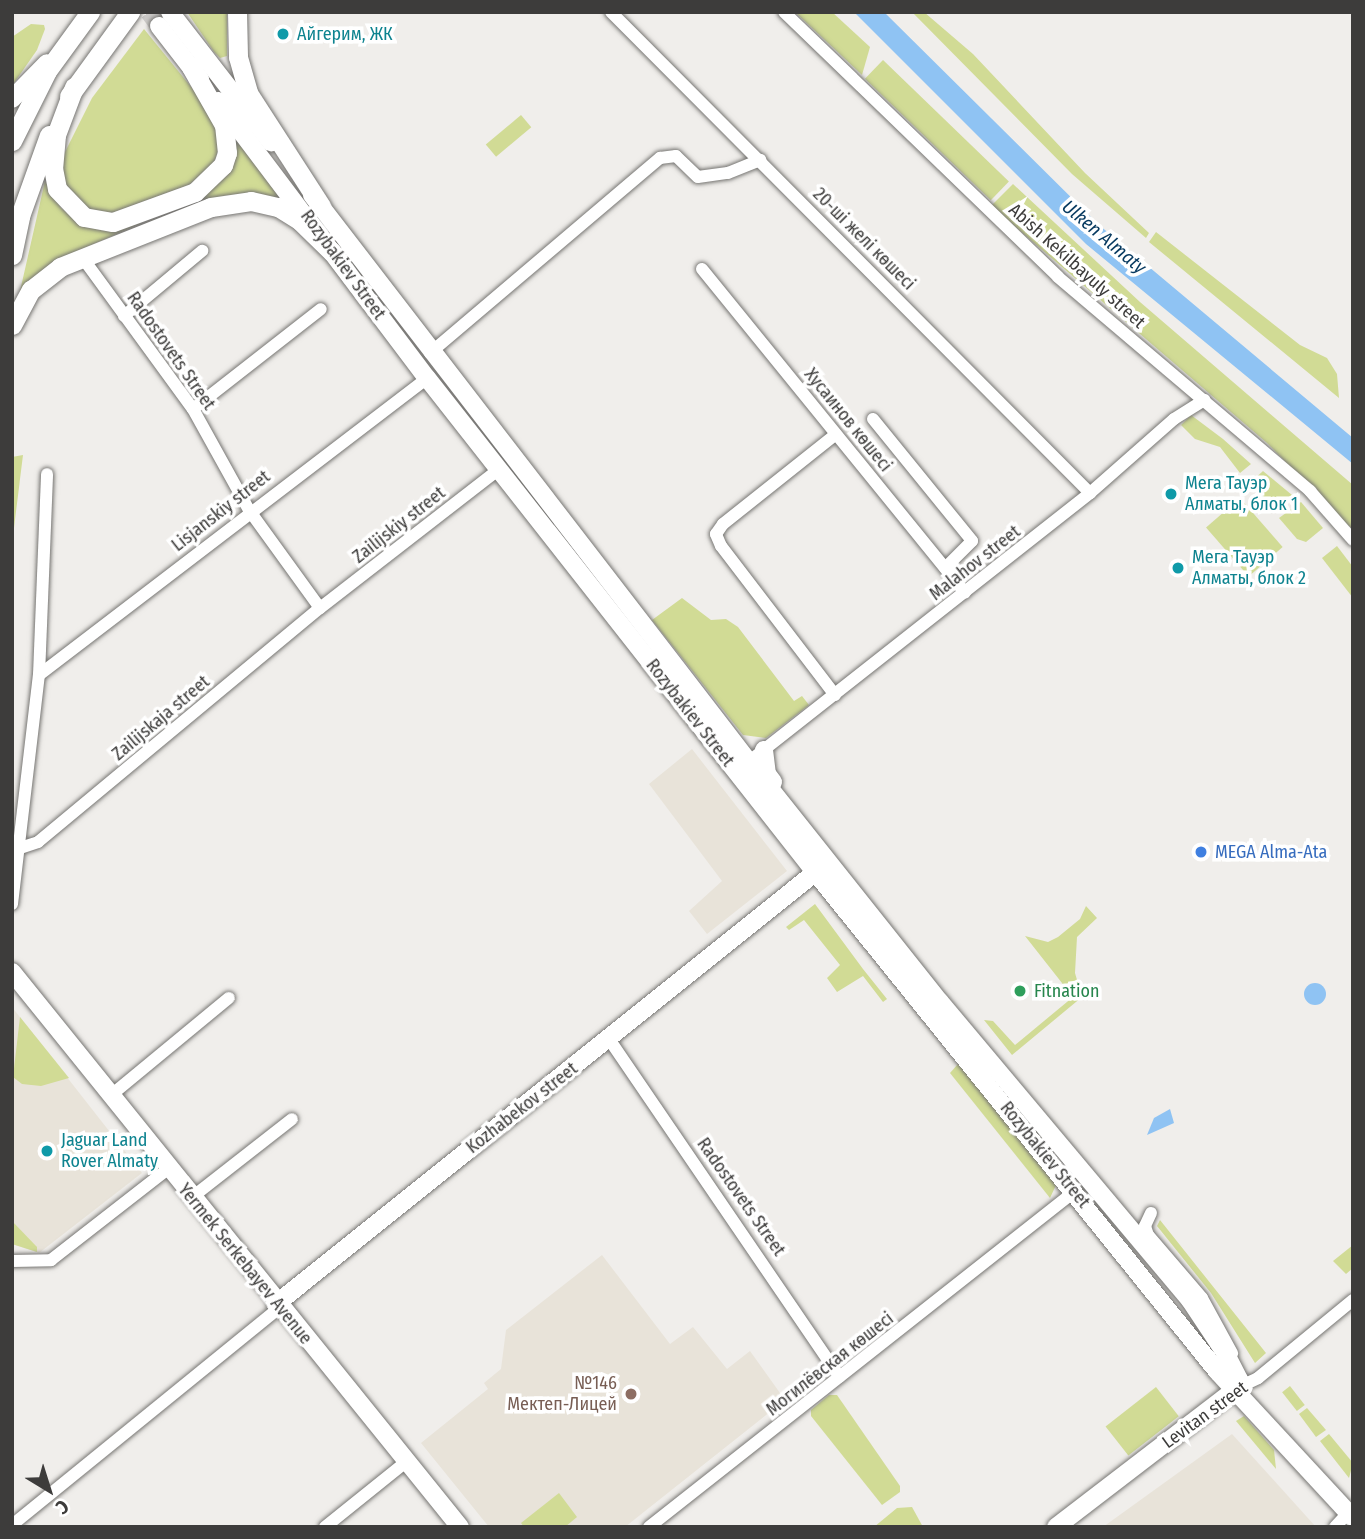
<!DOCTYPE html>
<html>
<head>
<meta charset="utf-8">
<style>
  body { margin:0 }
  #map { position:relative; width:1365px; height:1539px; overflow:hidden; background:#f0eeeb; font-family:"Fira Sans Condensed",sans-serif }
  div>[style] { position:absolute }
  [style*='--x'] { left:calc(var(--x)*1px); top:calc(var(--y)*1px); width:calc(var(--w)*1px); rotate:calc(var(--a)*1deg) }
  .built>* { inset:0; background:#e8e3d9 }
  .green>* { inset:0; background:#d1db95; transform-origin:0 0 }
  .water>* { inset:0; background:#8fc3f3 }
  .round { border-radius:50% }
  .secondary-tunnel>* { height:18px; margin-top:-9px; transform-origin:0; background:repeating-linear-gradient(90deg,#cccac8 0 18px,transparent 0 27px) }
  .roads { filter:drop-shadow(0 0 2px #767572) drop-shadow(0 0 2px #767572) }
  .street>* { height:12px; margin:-6px; padding:0 6px; transform-origin:6px; border-radius:6px; background:#fff }
  .secondary>* { height:18px; margin:-9px; padding:0 9px; transform-origin:9px; border-radius:9px; background:#fff }
  .primary>* { height:19px; margin:-9.5px; padding:0 9.5px; transform-origin:9.5px; border-radius:9.5px; background:#fff }
  .dots>* { width:19px; height:19px; translate:-50% -50%; box-sizing:border-box; border:4px solid #fff; border-radius:50% }
  span { translate:-50% -50%; white-space:nowrap; text-align:center; line-height:1.15; -webkit-text-stroke:7px #fff; paint-order:stroke }
  .culture-label { font-size:18px; color:#0d838f }
  .left { translate:0 -50%; text-align:left }
  .street-label { font-size:18px; color:#3d3c3b }
  .shop-label { font-size:18px; color:#366cbe }
  .leisure-label { font-size:18px; color:#27864d }
  .education-label { font-size:18px; color:#785e54 }
  .right { translate:-100% -50%; text-align:right }
  .water-label { font-size:19px; color:#06395f; font-style:italic }
  .frame { position:absolute; inset:0; border:14px solid #3d3c3b; pointer-events:none }
  .north { position:absolute; left:14px; top:1455px; width:70px; height:70px; -webkit-text-stroke:5px #fff; paint-order:stroke; rotate:142deg; font-size:19px; font-weight:700; line-height:28px; text-align:center; color:#3d3c3b }
  .north::after { content:''; display:block; margin:auto; width:24px; height:32px; background:#3d3c3b; clip-path:polygon(50% 0,100% 100%,50% 72%,0 100%) }
</style>
</head>
<body>
<div id="map">
  <div class="built">
    <i style="clip-path:polygon(692px 749px,787px 871px,707px 934px,689px 911px,722px 881px,649px 784px)"></i>
    <i style="clip-path:polygon(12px 1007px,142px 1173px,39px 1253px,12px 1244px)"></i>
    <i style="clip-path:polygon(602px 1255px,670px 1344px,693px 1327px,727px 1369px,750px 1351px,785px 1400px,625px 1527px,489px 1527px,421px 1443px,488px 1389px,484px 1383px,501px 1369px,506px 1330px)"></i>
    <i style="clip-path:polygon(1232px 1434px,1316px 1527px,1103px 1527px)"></i>
  </div>
  <div class="green">
    <i style="clip-path:polygon(187px 12px,227px 12px,227px 56px,220px 58px,214px 52px)"></i>
    <i style="clip-path:polygon(795px 12px,832px 12px,870px 47px,862px 75px)"></i>
    <i style="clip-path:polygon(912px 12px,924px 12px,973px 54px,1085px 173px,1149px 233px,1146px 238px,1072px 174px)"></i>
    <i style="clip-path:polygon(31px 24px,44px 25px,45px 29px,37px 50px,12px 86px,12px 37px)"></i>
    <i style="clip-path:polygon(144px 29px,201px 99px,217px 128px,218px 151px,214px 162px,189px 185px,112px 213px,87px 209px,70px 194px,62px 176px,62px 158px,92px 98px)"></i>
    <i style="left:883px;top:60px;width:175px;height:26px;rotate:44deg"></i>
    <i style="left:521px;top:115px;width:16px;height:46px;rotate:50deg"></i>
    <i style="clip-path:polygon(235px 136px,294px 209px,229px 195px,196px 201px,228px 175px,235px 156px)"></i>
    <i style="clip-path:polygon(45px 181px,61px 208px,80px 223px,115px 229px,142px 223px,64px 257px,18px 300px)"></i>
    <i style="clip-path:polygon(1013px 184px,1140px 302px,1353px 485px,1353px 530px,1267px 443px,991px 206px)"></i>
    <i style="clip-path:polygon(1156px 232px,1300px 345px,1327px 358px,1337px 374px,1339px 398px,1149px 242px)"></i>
    <i style="clip-path:polygon(1191px 415px,1223px 439px,1251px 464px,1240px 473px,1220px 447px,1195px 439px,1181px 425px)"></i>
    <i style="clip-path:polygon(23px 455px,12px 544px,12px 457px)"></i>
    <i style="clip-path:polygon(1263px 471px,1292px 495px,1285px 502px,1270px 504px,1251px 482px)"></i>
    <i style="left:1240px;top:498px;width:65px;height:45px;rotate:49deg"></i>
    <i style="clip-path:polygon(1301px 502px,1323px 528px,1306px 542px,1297px 539px,1279px 518px)"></i>
    <i style="clip-path:polygon(1337px 546px,1353px 567px,1353px 598px,1322px 558px)"></i>
    <i style="clip-path:polygon(682px 598px,711px 620px,726px 619px,738px 627px,794px 701px,802px 696px,809px 705px,766px 738px,743px 735px,652px 620px)"></i>
    <i style="clip-path:polygon(815px 904px,863px 969px,887px 999px,883px 1002px,863px 976px,837px 992px,827px 978px,840px 965px,804px 920px,789px 930px,786px 927px)"></i>
    <i style="clip-path:polygon(1086px 906px,1097px 918px,1077px 937px,1075px 973px,1082px 997px,1012px 1055px,984px 1020px,993px 1021px,1015px 1045px,1073px 997px,1025px 936px,1048px 942px,1058px 937px,1080px 919px)"></i>
    <i style="clip-path:polygon(20px 1017px,69px 1078px,41px 1086px,22px 1084px,13px 1077px)"></i>
    <i style="clip-path:polygon(958px 1064px,1057px 1183px,1050px 1198px,950px 1073px)"></i>
    <i style="clip-path:polygon(1160px 1220px,1266px 1353px,1255px 1363px,1211px 1293px,1157px 1226px)"></i>
    <i style="clip-path:polygon(12px 1221px,37px 1247px,37px 1252px,12px 1244px)"></i>
    <i style="clip-path:polygon(1353px 1245px,1353px 1268px,1346px 1274px,1333px 1261px)"></i>
    <i style="left:1290px;top:1386px;width:24px;height:10px;rotate:52deg"></i>
    <i style="left:1156px;top:1387px;width:37px;height:64px;rotate:52deg"></i>
    <i style="clip-path:polygon(829px 1395px,837px 1395px,900px 1486px,900px 1492px,882px 1505px,811px 1416px,811px 1410px)"></i>
    <i style="clip-path:polygon(1307px 1408px,1326px 1430px,1316px 1437px,1299px 1414px)"></i>
    <i style="clip-path:polygon(1244px 1416px,1274px 1450px,1276px 1469px,1236px 1421px)"></i>
    <i style="clip-path:polygon(1329px 1434px,1353px 1463px,1349px 1478px,1320px 1441px)"></i>
    <i style="clip-path:polygon(559px 1493px,577px 1517px,565px 1527px,524px 1527px,521px 1523px)"></i>
    <i style="clip-path:polygon(912px 1507px,923px 1527px,874px 1527px,897px 1508px)"></i>
  </div>
  <div class="water">
    <i style="clip-path:polygon(854px 12px,884px 12px,1099px 225px,1353px 438px,1353px 464px,1086px 244px)"></i>
    <i class="round" style="left:1304px;top:983px;width:22px;height:22px"></i>
    <i style="clip-path:polygon(1170px 1109px,1174px 1123px,1147px 1135px,1154px 1118px)"></i>
  </div>
  <div class="secondary-tunnel">
    <i style="--x:149;--y:12;--w:17;--a:54"></i>
  </div>
  <div class="roads">
    <div class="street">
      <i style="--x:611;--y:12;--w:679;--a:45.12"></i>
      <i style="--x:784;--y:12;--w:381;--a:44"></i>
      <i style="--x:1058;--y:277;--w:331;--a:40.3"></i>
      <i style="--x:1310;--y:491;--w:65;--a:48.7"></i>
      <i style="--x:82;--y:257;--w:188;--a:53.9"></i>
      <i style="--x:193;--y:409;--w:115;--a:61"></i>
      <i style="--x:249;--y:510;--w:121;--a:54.1"></i>
      <i style="--x:702;--y:269;--w:417;--a:50.9"></i>
      <i style="--x:124;--y:316;--w:102;--a:-39.8"></i>
      <i style="--x:430;--y:353;--w:302;--a:-40.3"></i>
      <i style="--x:660;--y:158;--w:16;--a:-7"></i>
      <i style="--x:676;--y:156;--w:30;--a:44"></i>
      <i style="--x:698;--y:177;--w:30;--a:-8"></i>
      <i style="--x:728;--y:173;--w:35;--a:-22"></i>
      <i style="--x:193;--y:409;--w:162;--a:-38"></i>
      <i style="--x:873;--y:419;--w:157;--a:50.9"></i>
      <i style="--x:972;--y:541;--w:38;--a:135"></i>
      <i style="--x:39;--y:675;--w:489;--a:-37.4"></i>
      <i style="--x:835;--y:695;--w:188;--a:-127.4"></i>
      <i style="--x:721;--y:546;--w:13;--a:-113"></i>
      <i style="--x:716;--y:534;--w:12;--a:-55"></i>
      <i style="--x:723;--y:524;--w:144;--a:-38.5"></i>
      <i style="--x:742;--y:767;--w:443;--a:-38.2"></i>
      <i style="--x:1090;--y:493;--w:112;--a:-41.4"></i>
      <i style="--x:1174;--y:419;--w:36;--a:-32"></i>
      <i style="--x:20;--y:848;--w:19;--a:-18"></i>
      <i style="--x:38;--y:842;--w:366;--a:-39.7"></i>
      <i style="--x:320;--y:608;--w:227;--a:-37.8"></i>
      <i style="--x:12;--y:904;--w:231;--a:-83.3"></i>
      <i style="--x:39;--y:675;--w:201;--a:-87.7"></i>
      <i style="--x:609;--y:1039;--w:409;--a:55.7"></i>
      <i style="--x:110;--y:1096;--w:154;--a:-39.5"></i>
      <i style="--x:191;--y:1198;--w:128;--a:-38"></i>
      <i style="--x:1151;--y:1213;--w:14;--a:115"></i>
      <i style="--x:1145;--y:1226;--w:9;--a:72"></i>
      <i style="--x:1148;--y:1235;--w:83;--a:49.4"></i>
      <i style="--x:1202;--y:1298;--w:63;--a:61.4"></i>
      <i style="--x:12;--y:1261;--w:39;--a:-1"></i>
      <i style="--x:51;--y:1260;--w:148;--a:-37.9"></i>
      <i style="--x:1237;--y:1388;--w:23;--a:-25"></i>
      <i style="--x:1258;--y:1378;--w:123;--a:-39.4"></i>
      <i style="--x:12;--y:1525;--w:344;--a:-39.1"></i>
      <i style="--x:325;--y:1527;--w:105;--a:-38.8"></i>
      <i style="--x:649;--y:1527;--w:541;--a:-38.25"></i>
      <i style="--x:1335;--y:1527;--w:19;--a:-47"></i>
    </div>
    <div class="secondary">
      <i style="--x:170;--y:12;--w:165;--a:52.2"></i>
      <i style="--x:159;--y:26;--w:67;--a:52.3"></i>
      <i style="--x:12;--y:99;--w:50;--a:-45.8"></i>
      <i style="--x:218;--y:101;--w:347;--a:53"></i>
      <i style="--x:427;--y:378;--w:628;--a:51.85"></i>
      <i style="--x:815;--y:872;--w:641;--a:51.14"></i>
      <i style="--x:1217;--y:1371;--w:200;--a:47.2"></i>
      <i style="--x:312;--y:195;--w:716;--a:52.38"></i>
      <i style="--x:749;--y:762;--w:307;--a:51.5"></i>
      <i style="--x:940;--y:1002;--w:389;--a:50"></i>
      <i style="--x:1190;--y:1300;--w:67;--a:56.5"></i>
      <i style="--x:1227;--y:1356;--w:28;--a:63"></i>
      <i style="--x:1240;--y:1381;--w:8;--a:113"></i>
      <i style="--x:1237;--y:1388;--w:228;--a:142.5"></i>
      <i style="--x:764;--y:750;--w:24;--a:83"></i>
      <i style="--x:767;--y:774;--w:10;--a:53"></i>
      <i style="--x:12;--y:972;--w:713;--a:51.09"></i>
      <i style="--x:276;--y:1304;--w:699;--a:-38.67"></i>
    </div>
    <div class="primary">
      <i style="--x:237;--y:12;--w:45;--a:88.7"></i>
      <i style="--x:238;--y:57;--w:37;--a:74"></i>
      <i style="--x:248;--y:93;--w:135;--a:57.1"></i>
      <i style="--x:74;--y:87;--w:51;--a:110.6"></i>
      <i style="--x:56;--y:135;--w:33;--a:95"></i>
      <i style="--x:53;--y:168;--w:21;--a:79"></i>
      <i style="--x:57;--y:189;--w:39;--a:46"></i>
      <i style="--x:84;--y:217;--w:29;--a:10"></i>
      <i style="--x:113;--y:222;--w:87;--a:-20.1"></i>
      <i style="--x:195;--y:192;--w:39;--a:-44"></i>
      <i style="--x:223;--y:165;--w:13;--a:-72"></i>
      <i style="--x:227;--y:153;--w:28;--a:-96"></i>
      <i style="--x:224;--y:125;--w:67;--a:-119.6"></i>
      <i style="--x:69;--y:96;--w:104;--a:-54"></i>
      <i style="--x:12;--y:141;--w:78;--a:-63.4"></i>
      <i style="--x:47;--y:71;--w:73;--a:-53.9"></i>
      <i style="--x:12;--y:255;--w:40;--a:-78"></i>
      <i style="--x:20;--y:216;--w:86;--a:-70.3"></i>
      <i style="--x:12;--y:325;--w:40;--a:-62"></i>
      <i style="--x:31;--y:290;--w:37;--a:-38"></i>
      <i style="--x:60;--y:267;--w:162;--a:-21.7"></i>
      <i style="--x:211;--y:207;--w:40;--a:-8.5"></i>
      <i style="--x:251;--y:201;--w:28;--a:13"></i>
      <i style="--x:278;--y:207;--w:26;--a:32"></i>
      <i style="--x:300;--y:221;--w:45;--a:44.1"></i>
    </div>
  </div>
  <div class="dots">
    <i style="left:283px;top:34px;background:#0f9aa8"></i>
    <i style="left:1171px;top:494px;background:#0f9aa8"></i>
    <i style="left:1178px;top:568px;background:#0f9aa8"></i>
    <i style="left:1201px;top:852px;background:#3f7fe0"></i>
    <i style="left:1020px;top:991px;background:#2e9e5b"></i>
    <i style="left:47px;top:1151px;background:#0f9aa8"></i>
    <i style="left:631px;top:1394px;background:#8d6e63"></i>
  </div>
  <div class="culture-label">
    <span class="left" style="left:297px;top:34px">Айгерим, ЖК</span>
    <span class="left" style="left:1185px;top:494px">Мега Тауэр<br>Алматы, блок 1</span>
    <span class="left" style="left:1192px;top:568px">Мега Тауэр<br>Алматы, блок 2</span>
    <span class="left" style="left:61px;top:1151px">Jaguar Land<br>Rover Almaty</span>
  </div>
  <div class="street-label">
    <span style="left:864px;top:239px;rotate:45deg">20-ші желі көшесі</span>
    <span style="left:343px;top:265px;rotate:54deg">Rozybakiev Street</span>
    <span style="left:1077px;top:266px;rotate:42deg">Abish Kekilbayuly street</span>
    <span style="left:171px;top:351px;rotate:55deg">Radostovets Street</span>
    <span style="left:848px;top:420px;rotate:51deg">Хусаинов көшесі</span>
    <span style="left:221px;top:511px;rotate:-38deg">Lisjanskiy street</span>
    <span style="left:399px;top:525px;rotate:-38deg">Zailijskiy street</span>
    <span style="left:975px;top:563px;rotate:-38deg">Malahov street</span>
    <span style="left:690px;top:713px;rotate:52deg">Rozybakiev Street</span>
    <span style="left:161px;top:718px;rotate:-40deg">Zailijskaja street</span>
    <span style="left:522px;top:1108px;rotate:-38deg">Kozhabekov street</span>
    <span style="left:1045px;top:1155px;rotate:51deg">Rozybakiev Street</span>
    <span style="left:741px;top:1197px;rotate:55deg">Radostovets Street</span>
    <span style="left:245px;top:1264px;rotate:51deg">Yermek Serkebayev Avenue</span>
    <span style="left:830px;top:1364px;rotate:-38deg">Могилёвская көшесі</span>
    <span style="left:1205px;top:1415px;rotate:-36deg">Levitan street</span>
  </div>
  <div class="shop-label">
    <span class="left" style="left:1215px;top:852px">MEGA Alma-Ata</span>
  </div>
  <div class="leisure-label">
    <span class="left" style="left:1034px;top:991px">Fitnation</span>
  </div>
  <div class="education-label">
    <span class="right" style="left:617px;top:1394px">№146<br>Мектеп-Лицей</span>
  </div>
  <div class="water-label">
    <span style="left:1104px;top:237px;rotate:40deg">Ulken Almaty</span>
  </div>
  <div class="frame"></div>
  <div class="north">С</div>
</div>
</body>
</html>
